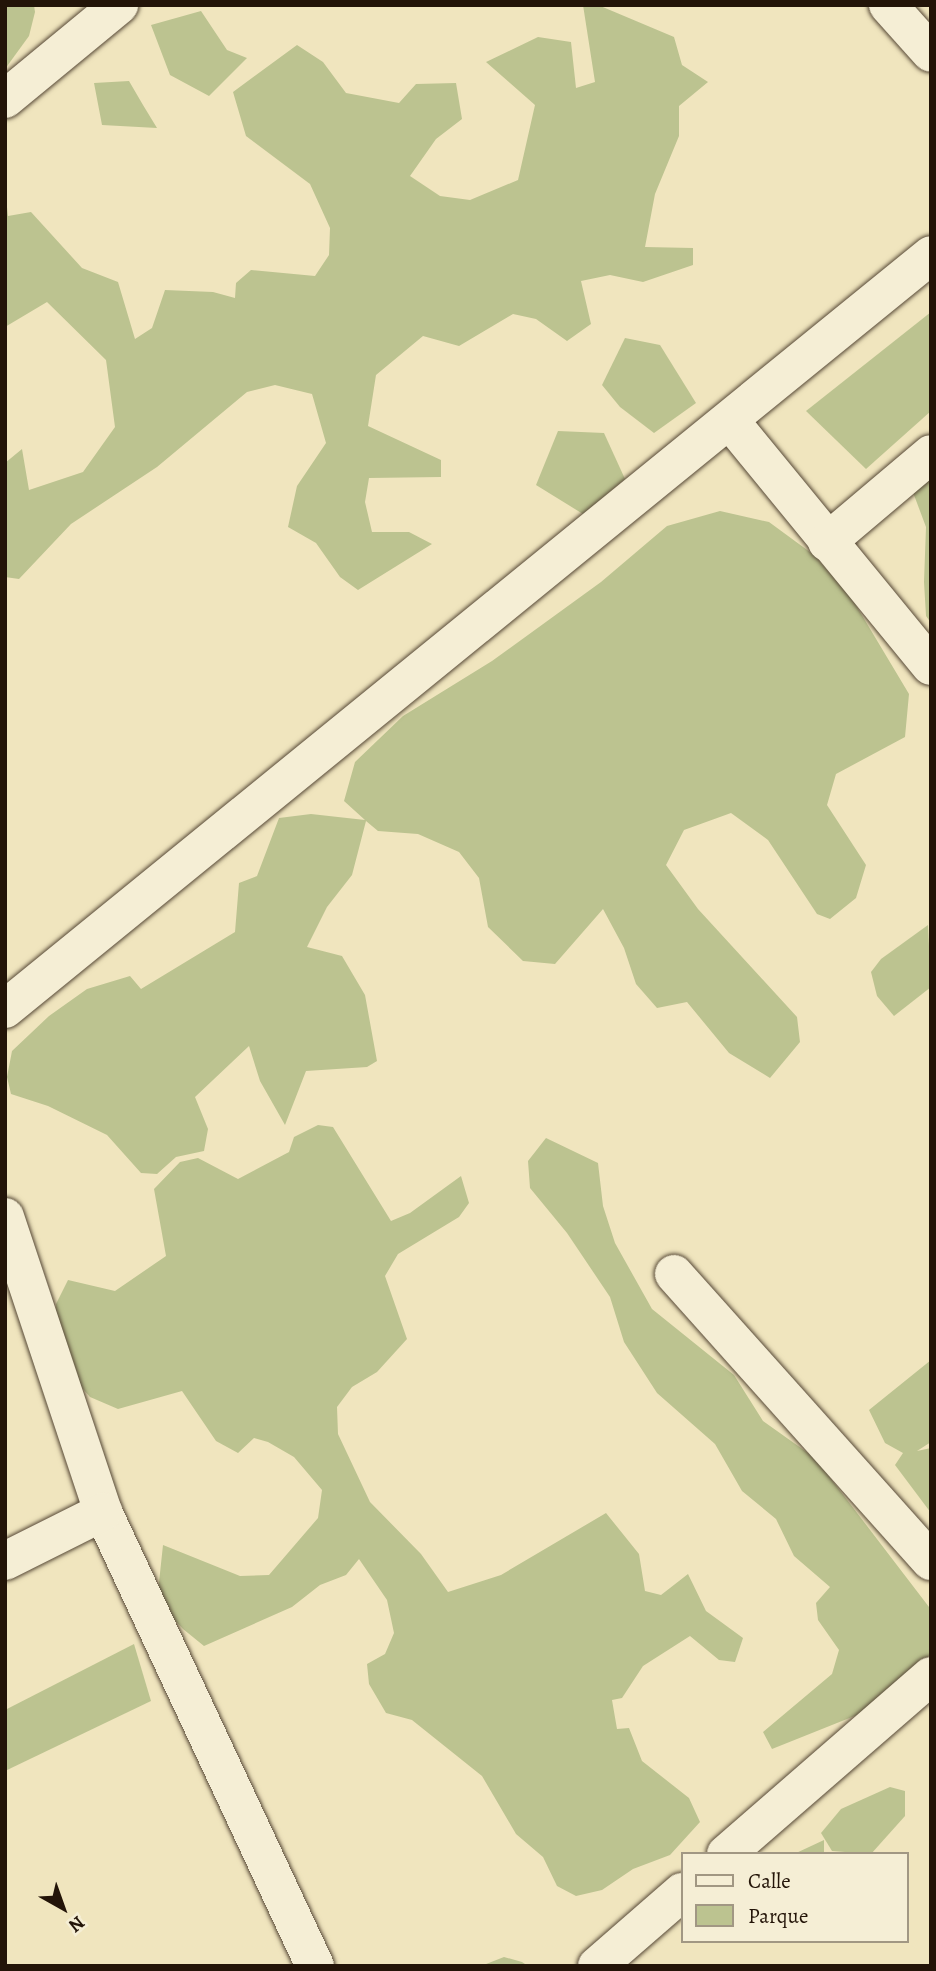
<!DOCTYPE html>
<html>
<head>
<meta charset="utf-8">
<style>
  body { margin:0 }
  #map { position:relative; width:936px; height:1971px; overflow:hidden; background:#f0e5be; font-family:Alegreya,serif }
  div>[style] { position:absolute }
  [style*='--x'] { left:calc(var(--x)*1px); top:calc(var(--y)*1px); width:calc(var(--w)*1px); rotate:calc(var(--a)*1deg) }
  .green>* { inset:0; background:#bcc390 }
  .roads { filter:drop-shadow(0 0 2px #564836) drop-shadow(0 0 2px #564836) }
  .minor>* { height:38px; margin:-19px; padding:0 19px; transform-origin:19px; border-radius:19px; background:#f5eed5 }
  span { translate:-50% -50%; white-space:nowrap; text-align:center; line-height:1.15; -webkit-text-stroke:5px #f5eed5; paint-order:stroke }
  .frame { position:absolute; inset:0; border:7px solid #231408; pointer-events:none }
  .legend { position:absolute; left:681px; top:1852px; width:228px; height:91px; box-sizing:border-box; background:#f5eed5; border:2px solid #a19783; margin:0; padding:9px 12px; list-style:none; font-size:21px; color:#231408 }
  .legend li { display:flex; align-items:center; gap:14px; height:35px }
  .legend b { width:35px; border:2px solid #a19783 }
  .north { position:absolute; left:28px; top:1873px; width:70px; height:70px; -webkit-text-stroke:5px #f5eed5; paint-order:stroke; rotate:140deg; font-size:19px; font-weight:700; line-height:28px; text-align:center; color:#231408 }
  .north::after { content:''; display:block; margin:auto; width:24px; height:32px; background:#231408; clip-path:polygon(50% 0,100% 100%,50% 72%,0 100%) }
</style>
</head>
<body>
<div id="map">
  <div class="green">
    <i style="clip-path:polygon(5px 5px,34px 5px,35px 12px,29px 36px,5px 69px)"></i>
    <i style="clip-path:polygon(583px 5px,598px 5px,674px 37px,682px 65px,708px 82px,679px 106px,679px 136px,655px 194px,645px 247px,693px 248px,693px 265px,643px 282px,610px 275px,581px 281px,591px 324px,567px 341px,536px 319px,513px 314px,459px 346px,423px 336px,376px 375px,368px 426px,441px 460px,441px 477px,369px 478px,365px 502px,372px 532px,409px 532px,432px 544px,358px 590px,340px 577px,316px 543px,288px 527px,297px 486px,326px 443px,312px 394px,275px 385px,247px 392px,157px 467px,71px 524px,19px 579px,5px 577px,5px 463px,22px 449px,29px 490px,83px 472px,115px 427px,106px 360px,47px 302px,5px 327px,5px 189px,8px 216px,31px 212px,82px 268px,118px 282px,135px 339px,152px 328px,165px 290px,213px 292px,235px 298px,236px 283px,251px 270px,315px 276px,329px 255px,330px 228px,310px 184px,246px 136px,233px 92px,297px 45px,323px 62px,346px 93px,399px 103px,416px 84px,456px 83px,462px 119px,436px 139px,410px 176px,440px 196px,470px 200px,518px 180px,535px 105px,486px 62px,538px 37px,571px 42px,576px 88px,595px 82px)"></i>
    <i style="clip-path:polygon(201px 11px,227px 50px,247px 58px,209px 96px,170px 75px,151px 25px)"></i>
    <i style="clip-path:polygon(129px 81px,143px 105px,157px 128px,102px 125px,94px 83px)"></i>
    <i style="clip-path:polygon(931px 312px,931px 411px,866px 469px,806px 411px)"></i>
    <i style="clip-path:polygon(625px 338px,660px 345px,696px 403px,654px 433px,620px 407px,602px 385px)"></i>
    <i style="clip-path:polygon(558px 431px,604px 433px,625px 479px,583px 514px,536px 485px)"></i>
    <i style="clip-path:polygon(931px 470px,931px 623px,926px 616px,924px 582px,926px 527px,911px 487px)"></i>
    <i style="clip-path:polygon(720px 511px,769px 522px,814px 555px,851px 597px,909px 694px,905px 737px,836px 774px,827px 805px,866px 865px,856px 898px,830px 919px,817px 914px,768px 840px,731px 813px,684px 830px,666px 865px,698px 909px,797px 1017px,800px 1042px,770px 1078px,729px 1053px,687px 1002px,657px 1008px,636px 984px,624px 948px,603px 909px,555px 964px,523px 961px,488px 927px,479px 878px,459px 852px,418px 834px,378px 831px,366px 821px,352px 875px,327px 907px,307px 947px,342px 956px,365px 995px,377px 1061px,367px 1067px,306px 1071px,285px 1125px,260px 1081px,249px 1046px,195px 1097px,208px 1129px,204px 1151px,176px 1157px,157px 1174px,141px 1173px,107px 1135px,48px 1106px,11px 1094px,7px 1077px,12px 1051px,49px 1016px,87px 989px,130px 976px,141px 989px,235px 932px,239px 883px,257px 876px,279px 818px,311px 814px,365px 820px,344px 801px,355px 762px,403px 716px,492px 661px,601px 582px,667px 526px)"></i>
    <i style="clip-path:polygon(928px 925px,931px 987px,894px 1016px,877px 996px,871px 972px,881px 959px)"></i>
    <i style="clip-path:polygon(318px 1125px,333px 1127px,391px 1221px,410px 1213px,461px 1176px,469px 1203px,459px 1217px,398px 1254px,385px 1276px,407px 1339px,377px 1372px,352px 1387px,337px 1407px,338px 1434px,370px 1502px,421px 1554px,448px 1592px,501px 1575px,606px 1513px,639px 1554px,645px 1591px,661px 1595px,688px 1574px,706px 1611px,743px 1638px,735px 1662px,719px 1660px,690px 1636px,643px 1666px,622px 1698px,612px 1700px,617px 1729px,629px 1728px,642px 1761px,689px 1798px,700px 1822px,670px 1855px,633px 1869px,602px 1890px,576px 1896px,557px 1886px,543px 1857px,516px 1834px,482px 1776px,412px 1720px,386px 1713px,369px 1684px,367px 1664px,385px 1654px,394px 1633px,387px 1600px,359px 1559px,346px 1575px,320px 1585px,292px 1607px,204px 1646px,183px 1629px,157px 1601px,163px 1545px,240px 1576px,269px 1575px,318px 1518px,322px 1490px,294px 1457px,268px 1442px,254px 1438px,238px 1453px,216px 1441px,182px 1391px,118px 1409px,90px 1397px,63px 1366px,55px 1338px,56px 1304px,68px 1280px,115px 1291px,166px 1256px,154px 1189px,180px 1162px,198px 1158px,238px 1179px,289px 1152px,294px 1137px)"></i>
    <i style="clip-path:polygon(546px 1138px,598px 1163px,603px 1206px,615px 1243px,652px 1309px,734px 1375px,763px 1421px,815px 1458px,929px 1607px,931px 1653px,887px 1703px,772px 1749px,763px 1732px,832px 1674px,839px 1650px,818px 1620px,816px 1603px,830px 1587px,794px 1556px,776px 1519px,742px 1491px,715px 1444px,657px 1393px,624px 1342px,610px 1297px,567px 1233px,530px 1188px,528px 1161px)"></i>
    <i style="clip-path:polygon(931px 1360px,931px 1442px,917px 1451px,931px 1448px,931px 1513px,895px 1465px,903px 1453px,885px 1443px,869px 1410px)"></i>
    <i style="clip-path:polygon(134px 1644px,151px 1701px,5px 1771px,5px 1710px)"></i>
    <i style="clip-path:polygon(890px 1787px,905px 1791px,905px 1816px,871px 1854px,832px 1851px,821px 1833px,841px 1809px)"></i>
    <i style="clip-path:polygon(824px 1840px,824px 1854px,794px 1854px)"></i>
    <i style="clip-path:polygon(504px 1957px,522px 1962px,528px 1966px,481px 1966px)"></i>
  </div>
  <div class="roads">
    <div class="minor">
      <i style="--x:888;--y:5;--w:64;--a:48.1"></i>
      <i style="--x:5;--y:99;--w:148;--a:-39.5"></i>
      <i style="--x:731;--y:422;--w:315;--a:50.7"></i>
      <i style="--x:827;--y:542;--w:136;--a:-40.2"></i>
      <i style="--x:5;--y:1009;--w:1194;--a:-39.15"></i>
      <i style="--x:5;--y:1217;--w:311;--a:71.6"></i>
      <i style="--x:103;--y:1512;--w:501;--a:64.97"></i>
      <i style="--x:674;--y:1274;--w:385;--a:48.2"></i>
      <i style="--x:5;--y:1561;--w:110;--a:-26.6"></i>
      <i style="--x:726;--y:1854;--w:271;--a:-41"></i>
      <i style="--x:597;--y:1966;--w:113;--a:-41"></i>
    </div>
  </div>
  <div class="frame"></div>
  <ul class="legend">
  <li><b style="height:9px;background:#f5eed5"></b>Calle</li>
  <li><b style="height:19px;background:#bcc390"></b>Parque</li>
  </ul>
  <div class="north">N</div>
</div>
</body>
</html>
